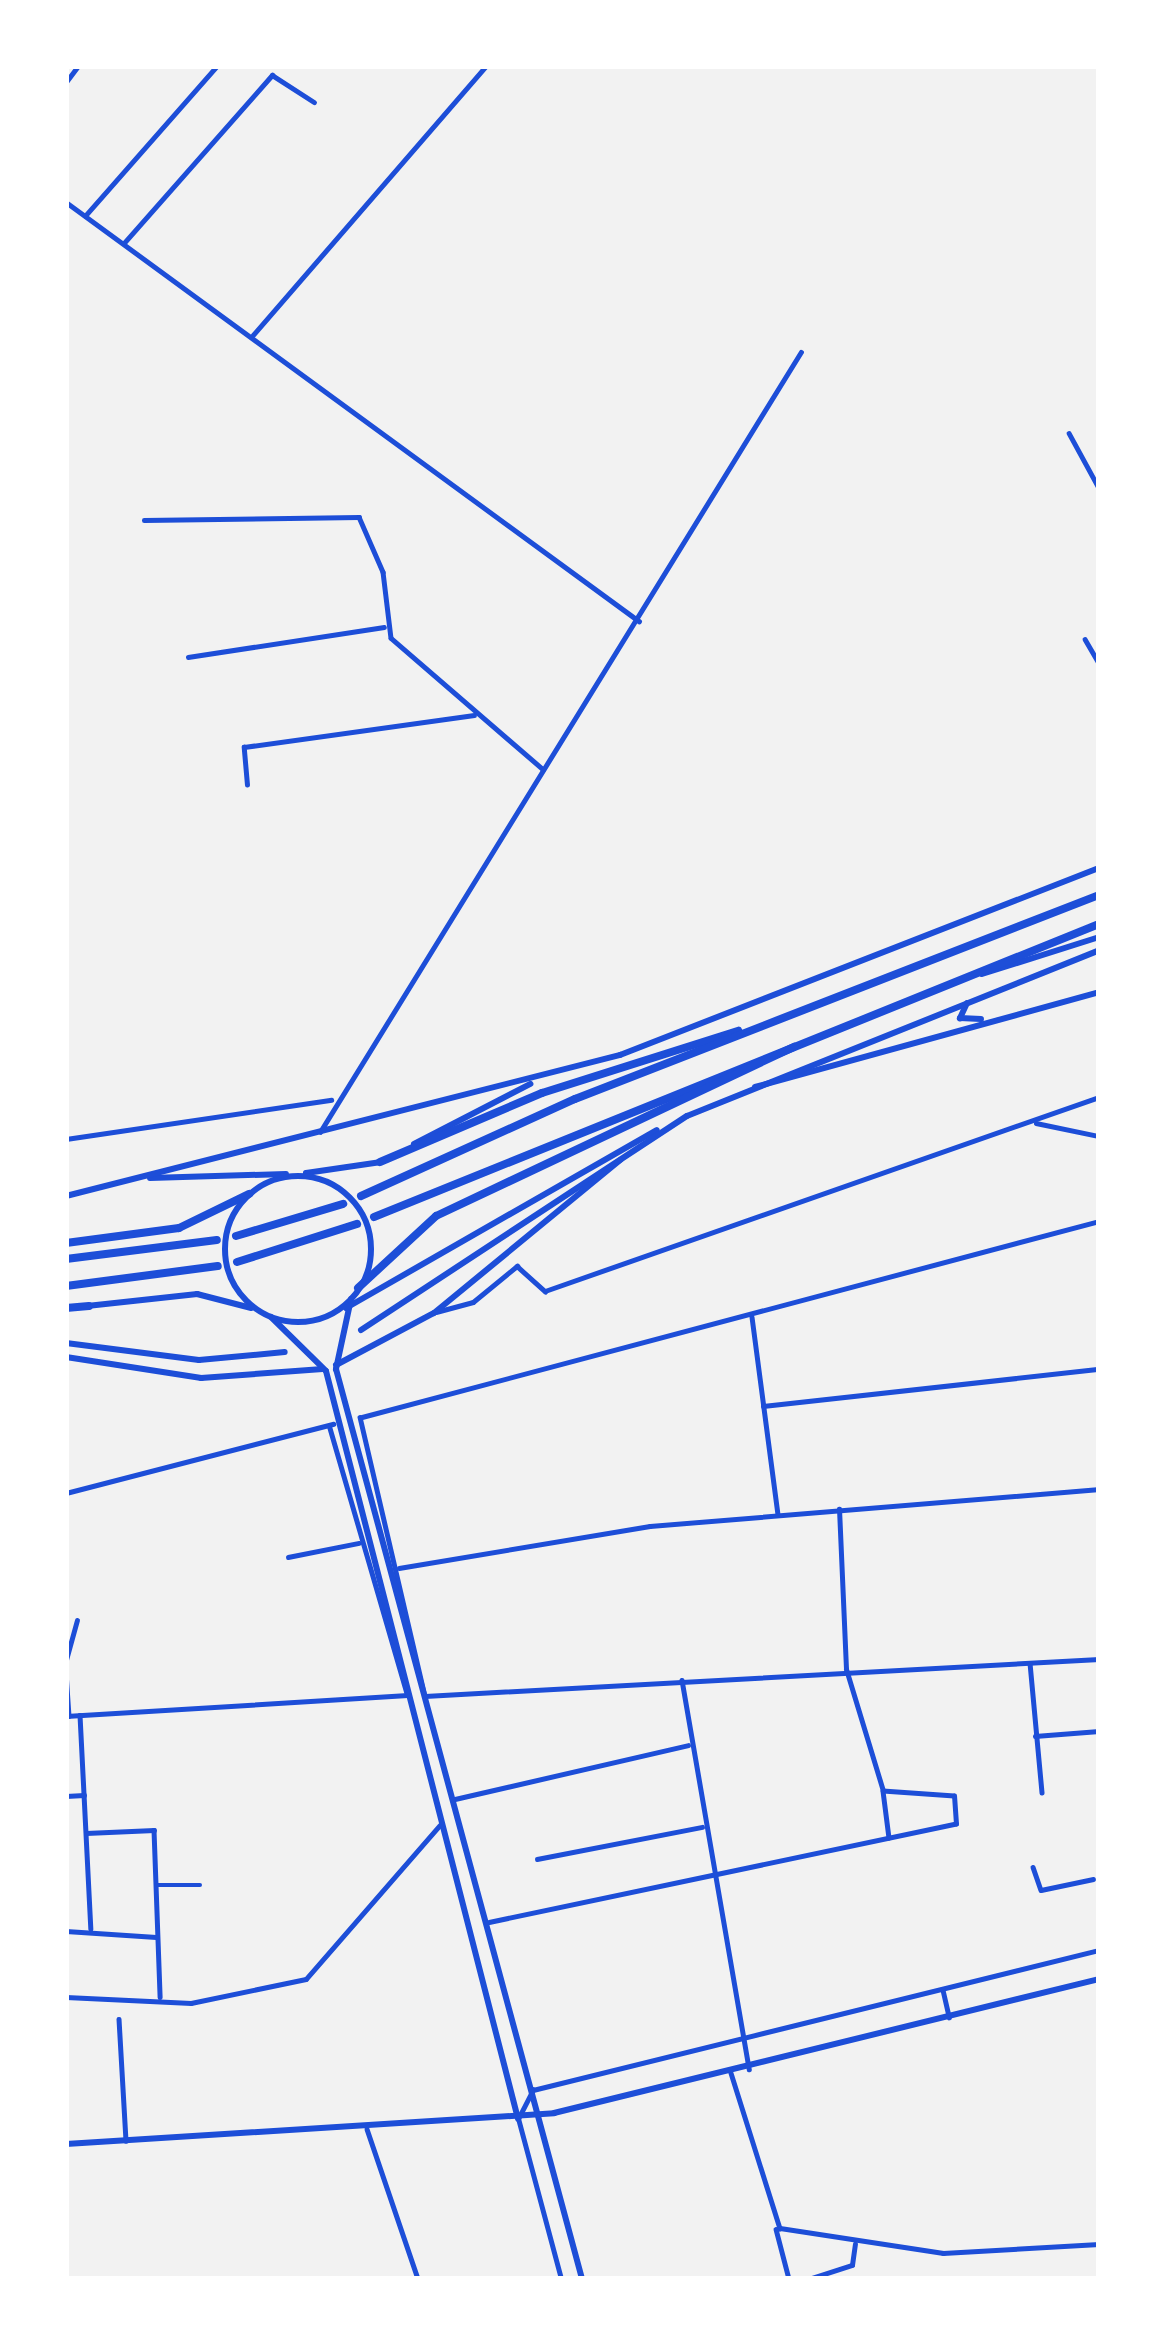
<!DOCTYPE html>
<html>
<head>
<meta charset="utf-8">
<style>
  body { margin:0 }
  #map { position:relative; width:1165px; height:2345px; overflow:hidden; background:#f2f2f2; font-family:"Noto Serif",serif }
  div>[style] { position:absolute }
  [style*='--x'] { left:calc(var(--x)*1px); top:calc(var(--y)*1px); width:calc(var(--w)*1px); rotate:calc(var(--a)*1deg) }
  .minor>* { height:4.5px; margin:-2.25px; padding:0 2.25px; transform-origin:2.25px; border-radius:2.25px; background:#1d4ed8 }
  .tertiary>* { height:6px; margin:-3px; padding:0 3px; transform-origin:3px; border-radius:3px; background:#1d4ed8 }
  .tertiary>.ring { margin:-3px; padding:0; box-sizing:content-box; background:none; border:6px solid #1d4ed8; border-radius:50% }
  .primary>* { height:8px; margin:-4px; padding:0 4px; transform-origin:4px; border-radius:4px; background:#1d4ed8 }
  span { translate:-50% -50%; white-space:nowrap; text-align:center; line-height:1.15; -webkit-text-stroke:9px #fff; paint-order:stroke }
  .frame { position:absolute; inset:0; border:69px solid #fff; pointer-events:none }
</style>
</head>
<body>
<div id="map">
  <div class="minor">
    <i style="--x:66;--y:82;--w:20;--a:-53"></i>
    <i style="--x:66;--y:202;--w:710;--a:36.18"></i>
    <i style="--x:85;--y:216;--w:200;--a:-48.7"></i>
    <i style="--x:124;--y:243;--w:224;--a:-48.6"></i>
    <i style="--x:272;--y:75;--w:50;--a:32.7"></i>
    <i style="--x:253;--y:335;--w:356;--a:-49.1"></i>
    <i style="--x:1069;--y:433;--w:63;--a:61.4"></i>
    <i style="--x:144;--y:520;--w:215;--a:-0.8"></i>
    <i style="--x:359;--y:517;--w:60;--a:66.4"></i>
    <i style="--x:383;--y:572;--w:66;--a:83.1"></i>
    <i style="--x:391;--y:638;--w:201;--a:40.8"></i>
    <i style="--x:1085;--y:639;--w:28;--a:60"></i>
    <i style="--x:188;--y:657;--w:198;--a:-8.7"></i>
    <i style="--x:247;--y:785;--w:38;--a:-95"></i>
    <i style="--x:244;--y:747;--w:232;--a:-7.9"></i>
    <i style="--x:1036;--y:1123;--w:64;--a:11.7"></i>
    <i style="--x:320;--y:1132;--w:916;--a:-58.34"></i>
    <i style="--x:66;--y:1139;--w:268;--a:-8.4"></i>
    <i style="--x:436;--y:1312;--w:38;--a:-15"></i>
    <i style="--x:473;--y:1302;--w:57;--a:-39.3"></i>
    <i style="--x:517;--y:1266;--w:38;--a:42"></i>
    <i style="--x:545;--y:1291;--w:587;--a:-19.3"></i>
    <i style="--x:752;--y:1317;--w:199;--a:82.5"></i>
    <i style="--x:763;--y:1406;--w:338;--a:-6.3"></i>
    <i style="--x:360;--y:1417;--w:286;--a:76.9"></i>
    <i style="--x:425;--y:1696;--w:675;--a:-3.14"></i>
    <i style="--x:362;--y:1417;--w:763;--a:-14.89"></i>
    <i style="--x:1099;--y:1468;--w:116;--a:90"></i>
    <i style="--x:66;--y:1493;--w:276;--a:-14.5"></i>
    <i style="--x:288;--y:1557;--w:72;--a:-11.2"></i>
    <i style="--x:399;--y:1568;--w:254;--a:-9.5"></i>
    <i style="--x:650;--y:1526;--w:451;--a:-4.7"></i>
    <i style="--x:66;--y:1660;--w:41;--a:-74.6"></i>
    <i style="--x:1030;--y:1663;--w:130;--a:84.7"></i>
    <i style="--x:66;--y:1672;--w:44;--a:86.1"></i>
    <i style="--x:682;--y:1680;--w:395;--a:80.2"></i>
    <i style="--x:80;--y:1715;--w:214;--a:87.1"></i>
    <i style="--x:66;--y:1716;--w:342;--a:-3.5"></i>
    <i style="--x:407;--y:1695;--w:280;--a:-106.2"></i>
    <i style="--x:1035;--y:1736;--w:64;--a:-4.5"></i>
    <i style="--x:883;--y:1791;--w:47;--a:82.7"></i>
    <i style="--x:66;--y:1796;--w:18;--a:-3"></i>
    <i style="--x:455;--y:1799;--w:239;--a:-13"></i>
    <i style="--x:86;--y:1833;--w:68;--a:-2.5"></i>
    <i style="--x:154;--y:1830;--w:167;--a:87.9"></i>
    <i style="--x:537;--y:1859;--w:168;--a:-11"></i>
    <i style="--x:1033;--y:1867;--w:24;--a:71"></i>
    <i style="--x:1041;--y:1890;--w:53;--a:-11.9"></i>
    <i style="--x:1099;--y:1878;--w:26;--a:90"></i>
    <i style="--x:158;--y:1885;--w:42;--a:0"></i>
    <i style="--x:489;--y:1922;--w:477;--a:-11.9"></i>
    <i style="--x:956;--y:1824;--w:28;--a:-94"></i>
    <i style="--x:954;--y:1796;--w:71;--a:-176"></i>
    <i style="--x:883;--y:1791;--w:127;--a:-106.9"></i>
    <i style="--x:846;--y:1669;--w:160;--a:-92.5"></i>
    <i style="--x:66;--y:1931;--w:90;--a:3.8"></i>
    <i style="--x:943;--y:1990;--w:28;--a:77"></i>
    <i style="--x:66;--y:1997;--w:125;--a:2.7"></i>
    <i style="--x:191;--y:2003;--w:117;--a:-11.8"></i>
    <i style="--x:306;--y:1979;--w:203;--a:-49"></i>
    <i style="--x:119;--y:2019;--w:122;--a:86.7"></i>
    <i style="--x:731;--y:2073;--w:163;--a:72.5"></i>
    <i style="--x:780;--y:2228;--w:165;--a:8.7"></i>
    <i style="--x:943;--y:2253;--w:156;--a:-3.3"></i>
    <i style="--x:367;--y:2129;--w:158;--a:71.2"></i>
    <i style="--x:776;--y:2229;--w:52;--a:75.4"></i>
    <i style="--x:561;--y:2279;--w:166;--a:-105"></i>
    <i style="--x:518;--y:2119;--w:33;--a:-63"></i>
    <i style="--x:533;--y:2090;--w:583;--a:-13.89"></i>
    <i style="--x:809;--y:2279;--w:45;--a:-18"></i>
    <i style="--x:852;--y:2265;--w:21;--a:-82"></i>
  </div>
  <div class="tertiary">
    <i style="--x:982;--y:974;--w:123;--a:-17.5"></i>
    <i style="--x:967;--y:1003;--w:17;--a:115"></i>
    <i style="--x:960;--y:1018;--w:21;--a:3"></i>
    <i style="--x:755;--y:1087;--w:357;--a:-15.4"></i>
    <i style="--x:414;--y:1144;--w:131;--a:-27.3"></i>
    <i style="--x:306;--y:1173;--w:76;--a:-8.3"></i>
    <i class="ring" style="left:225px;top:1176px;width:140px;height:140px"></i>
    <i style="--x:150;--y:1178;--w:136;--a:-1.7"></i>
    <i style="--x:66;--y:1196;--w:572;--a:-14.28"></i>
    <i style="--x:620;--y:1055;--w:514;--a:-21.33"></i>
    <i style="--x:351;--y:1299;--w:72;--a:102.1"></i>
    <i style="--x:336;--y:1369;--w:943;--a:74.87"></i>
    <i style="--x:87;--y:1306;--w:111;--a:-6.2"></i>
    <i style="--x:197;--y:1294;--w:56;--a:14.5"></i>
    <i style="--x:346;--y:1308;--w:358;--a:-29.8"></i>
    <i style="--x:271;--y:1317;--w:77;--a:44.5"></i>
    <i style="--x:326;--y:1371;--w:772;--a:75.6"></i>
    <i style="--x:361;--y:1330;--w:390;--a:-33.3"></i>
    <i style="--x:687;--y:1116;--w:444;--a:-21.9"></i>
    <i style="--x:66;--y:1343;--w:134;--a:7.3"></i>
    <i style="--x:199;--y:1360;--w:86;--a:-5.3"></i>
    <i style="--x:66;--y:1357;--w:137;--a:8.8"></i>
    <i style="--x:201;--y:1378;--w:122;--a:-4.2"></i>
    <i style="--x:336;--y:1365;--w:111;--a:-28"></i>
    <i style="--x:434;--y:1313;--w:241;--a:-39.4"></i>
    <i style="--x:66;--y:2144;--w:489;--a:-3.6"></i>
    <i style="--x:554;--y:2113;--w:561;--a:-13.81"></i>
  </div>
  <div class="primary">
    <i style="--x:380;--y:1162;--w:176;--a:-23.1"></i>
    <i style="--x:542;--y:1093;--w:206;--a:-17.6"></i>
    <i style="--x:361;--y:1196;--w:235;--a:-24.4"></i>
    <i style="--x:575;--y:1099;--w:562;--a:-21.27"></i>
    <i style="--x:374;--y:1217;--w:782;--a:-22.01"></i>
    <i style="--x:236;--y:1236;--w:112;--a:-16.7"></i>
    <i style="--x:66;--y:1243;--w:114;--a:-7.6"></i>
    <i style="--x:179;--y:1228;--w:78;--a:-25.9"></i>
    <i style="--x:66;--y:1259;--w:152;--a:-7.2"></i>
    <i style="--x:237;--y:1262;--w:126;--a:-17.6"></i>
    <i style="--x:66;--y:1286;--w:153;--a:-7.5"></i>
    <i style="--x:358;--y:1288;--w:106;--a:-42.7"></i>
    <i style="--x:436;--y:1216;--w:396;--a:-25.3"></i>
    <i style="--x:66;--y:1308;--w:23;--a:-5"></i>
  </div>
  <div class="frame"></div>
</div>
</body>
</html>
